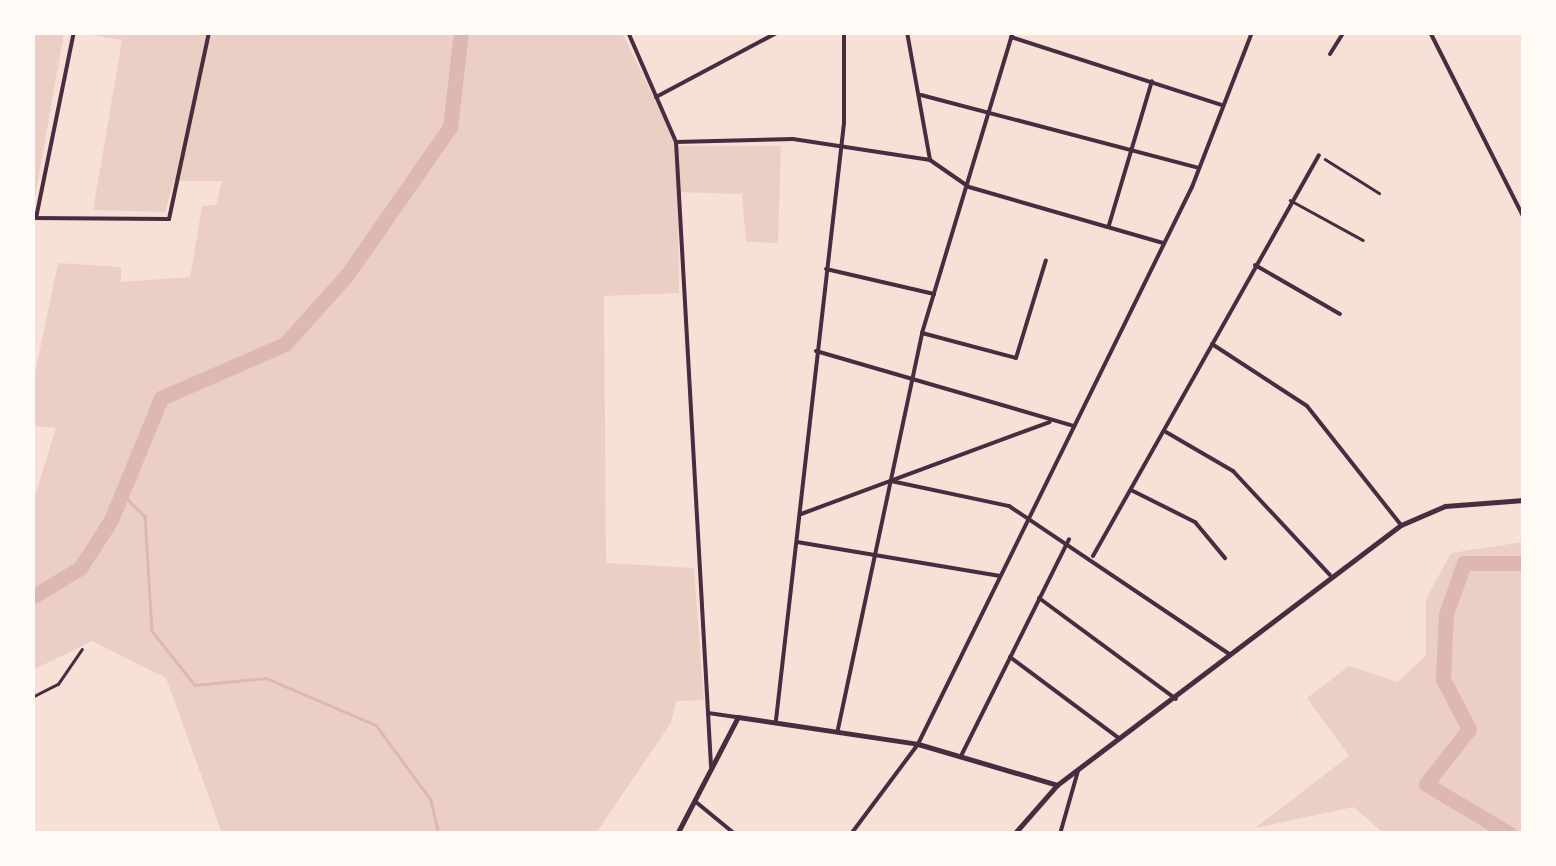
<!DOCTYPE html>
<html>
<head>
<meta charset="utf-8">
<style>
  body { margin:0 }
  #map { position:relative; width:1556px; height:866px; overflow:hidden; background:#f7e1d7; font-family:Figtree,sans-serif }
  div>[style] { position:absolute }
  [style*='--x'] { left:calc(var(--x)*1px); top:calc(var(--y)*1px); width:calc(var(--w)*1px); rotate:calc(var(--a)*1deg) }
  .green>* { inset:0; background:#ebcfc5 }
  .stream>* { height:2.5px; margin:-1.25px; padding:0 1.25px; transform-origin:1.25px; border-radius:1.25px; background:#dcb8b0 }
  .river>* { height:15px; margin:-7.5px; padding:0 7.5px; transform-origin:7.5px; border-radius:7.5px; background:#dcb8b0 }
  .path>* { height:2.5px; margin:-1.25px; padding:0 1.25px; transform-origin:1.25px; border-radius:1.25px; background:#4a2c40 }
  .service>* { height:2.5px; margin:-1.25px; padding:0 1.25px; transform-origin:1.25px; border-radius:1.25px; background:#4a2c40 }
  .minor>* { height:4px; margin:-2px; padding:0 2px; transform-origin:2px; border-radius:2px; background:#4a2c40 }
  .secondary>* { height:5px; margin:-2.5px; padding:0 2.5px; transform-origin:2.5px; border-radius:2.5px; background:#4a2c40 }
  span { translate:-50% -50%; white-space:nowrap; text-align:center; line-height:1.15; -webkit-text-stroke:10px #fffaf5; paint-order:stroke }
  .frame { position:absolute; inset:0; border:35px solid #fffaf5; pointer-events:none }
</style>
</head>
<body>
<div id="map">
  <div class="green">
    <i style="clip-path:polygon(33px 32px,64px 33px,33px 209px,32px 33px)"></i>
    <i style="clip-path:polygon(78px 33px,622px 33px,678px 146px,781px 146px,778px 243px,746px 242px,742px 194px,678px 192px,679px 293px,604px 296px,606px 563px,694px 568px,704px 700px,676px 701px,671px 723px,596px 833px,222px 833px,166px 678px,92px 641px,33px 670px,33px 502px,56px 428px,33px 426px,33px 383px,58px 263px,121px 267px,121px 282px,190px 277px,202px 206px,216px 205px,222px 181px,174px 181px,165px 212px,93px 210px,122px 40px)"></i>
    <i style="clip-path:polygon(1523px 542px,1523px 833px,1383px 833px,1354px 807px,1255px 828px,1349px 756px,1307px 698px,1349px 666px,1398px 682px,1426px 655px,1426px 599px,1451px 553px)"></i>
  </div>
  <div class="stream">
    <i style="--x:122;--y:494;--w:32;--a:44"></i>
    <i style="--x:145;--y:516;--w:115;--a:86.5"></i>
    <i style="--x:152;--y:631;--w:69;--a:51.5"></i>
    <i style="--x:195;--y:685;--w:71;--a:-5.6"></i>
    <i style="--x:266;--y:678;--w:120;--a:23.1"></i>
    <i style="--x:376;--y:725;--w:93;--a:53.7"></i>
    <i style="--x:431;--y:800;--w:35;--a:77"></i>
  </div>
  <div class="river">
    <i style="--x:32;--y:597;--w:56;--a:-31.1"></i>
    <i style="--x:80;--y:568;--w:57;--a:-57.1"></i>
    <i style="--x:111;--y:520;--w:132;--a:-67.7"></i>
    <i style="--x:161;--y:398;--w:135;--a:-23.5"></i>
    <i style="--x:285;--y:344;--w:93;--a:-48.1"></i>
    <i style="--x:347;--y:275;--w:180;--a:-55.2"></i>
    <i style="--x:450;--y:127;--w:96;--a:-83.4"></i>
    <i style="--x:1510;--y:834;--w:98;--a:-149.2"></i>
    <i style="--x:1426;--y:784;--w:70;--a:-52"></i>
    <i style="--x:1469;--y:729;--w:56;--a:-117.5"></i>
    <i style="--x:1443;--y:679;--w:65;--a:-87.4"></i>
    <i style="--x:1446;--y:614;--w:54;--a:-70.6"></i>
    <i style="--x:1464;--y:563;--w:60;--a:0"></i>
  </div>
  <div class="path">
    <i style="--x:1325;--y:159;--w:64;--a:32.2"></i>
  </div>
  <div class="service">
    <i style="--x:1290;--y:200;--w:83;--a:28.7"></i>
    <i style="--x:32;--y:697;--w:29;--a:-27"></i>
    <i style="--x:58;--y:684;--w:42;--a:-55.6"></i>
  </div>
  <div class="minor">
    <i style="--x:628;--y:32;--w:120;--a:66.4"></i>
    <i style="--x:676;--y:142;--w:625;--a:86.79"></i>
    <i style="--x:907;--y:32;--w:130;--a:79.8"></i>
    <i style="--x:1430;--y:32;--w:208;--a:63.2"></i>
    <i style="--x:1011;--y:37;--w:221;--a:17.9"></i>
    <i style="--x:1330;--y:54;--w:26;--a:-58"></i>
    <i style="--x:921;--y:95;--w:287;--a:14.7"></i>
    <i style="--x:656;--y:97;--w:138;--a:-28"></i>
    <i style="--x:676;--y:142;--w:117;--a:-1.5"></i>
    <i style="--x:793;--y:139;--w:139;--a:8.7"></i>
    <i style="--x:930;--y:160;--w:47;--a:34.7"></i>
    <i style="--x:969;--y:187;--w:202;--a:16.1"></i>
    <i style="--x:32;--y:218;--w:137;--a:0.4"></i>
    <i style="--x:169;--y:219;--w:191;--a:-77.9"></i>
    <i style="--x:36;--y:218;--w:190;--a:-78.5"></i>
    <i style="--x:1109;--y:225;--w:150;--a:-73.4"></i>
    <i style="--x:1255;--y:265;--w:98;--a:30"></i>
    <i style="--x:826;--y:269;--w:111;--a:13"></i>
    <i style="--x:922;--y:333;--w:97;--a:14.9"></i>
    <i style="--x:1016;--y:358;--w:102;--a:-73"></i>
    <i style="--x:1212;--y:344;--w:113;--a:33.1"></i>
    <i style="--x:1307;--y:406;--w:152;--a:51.7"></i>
    <i style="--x:816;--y:351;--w:269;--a:16.2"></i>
    <i style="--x:1166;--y:432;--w:78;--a:30.2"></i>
    <i style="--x:1233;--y:471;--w:142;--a:47"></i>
    <i style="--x:891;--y:481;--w:121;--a:12"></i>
    <i style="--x:1009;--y:506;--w:264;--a:33.9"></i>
    <i style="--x:1131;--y:490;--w:72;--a:26.6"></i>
    <i style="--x:1195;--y:522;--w:47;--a:50.2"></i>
    <i style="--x:801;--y:514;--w:265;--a:-20.3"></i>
    <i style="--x:797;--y:542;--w:206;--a:9.5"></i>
    <i style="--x:1093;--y:556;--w:460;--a:-60.6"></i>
    <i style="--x:1039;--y:598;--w:170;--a:36.4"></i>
    <i style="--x:1010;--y:657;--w:137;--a:36.7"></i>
    <i style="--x:708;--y:713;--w:30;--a:8"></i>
    <i style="--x:776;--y:720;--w:601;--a:-83.5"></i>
    <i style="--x:844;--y:123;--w:91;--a:-90"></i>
    <i style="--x:838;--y:729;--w:405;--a:-78"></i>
    <i style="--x:922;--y:333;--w:314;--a:-73.2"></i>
    <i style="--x:962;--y:754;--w:240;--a:-63.5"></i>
    <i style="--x:696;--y:802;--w:50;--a:39.4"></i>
    <i style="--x:851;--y:834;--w:112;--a:-53.3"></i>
    <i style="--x:918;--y:744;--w:621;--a:-63.81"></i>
    <i style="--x:1192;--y:187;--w:166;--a:-68.8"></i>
    <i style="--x:1060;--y:834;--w:66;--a:-74.1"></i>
  </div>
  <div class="secondary">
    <i style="--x:677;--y:834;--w:132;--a:-62.5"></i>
    <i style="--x:738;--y:717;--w:182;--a:8.5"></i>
    <i style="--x:918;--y:744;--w:145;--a:16.4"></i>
    <i style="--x:1014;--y:834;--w:65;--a:-48.7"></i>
    <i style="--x:1057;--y:785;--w:431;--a:-37.1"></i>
    <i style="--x:1401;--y:525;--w:48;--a:-23.4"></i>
    <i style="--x:1445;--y:506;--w:79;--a:-4.3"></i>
  </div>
  <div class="frame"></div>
</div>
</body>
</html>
